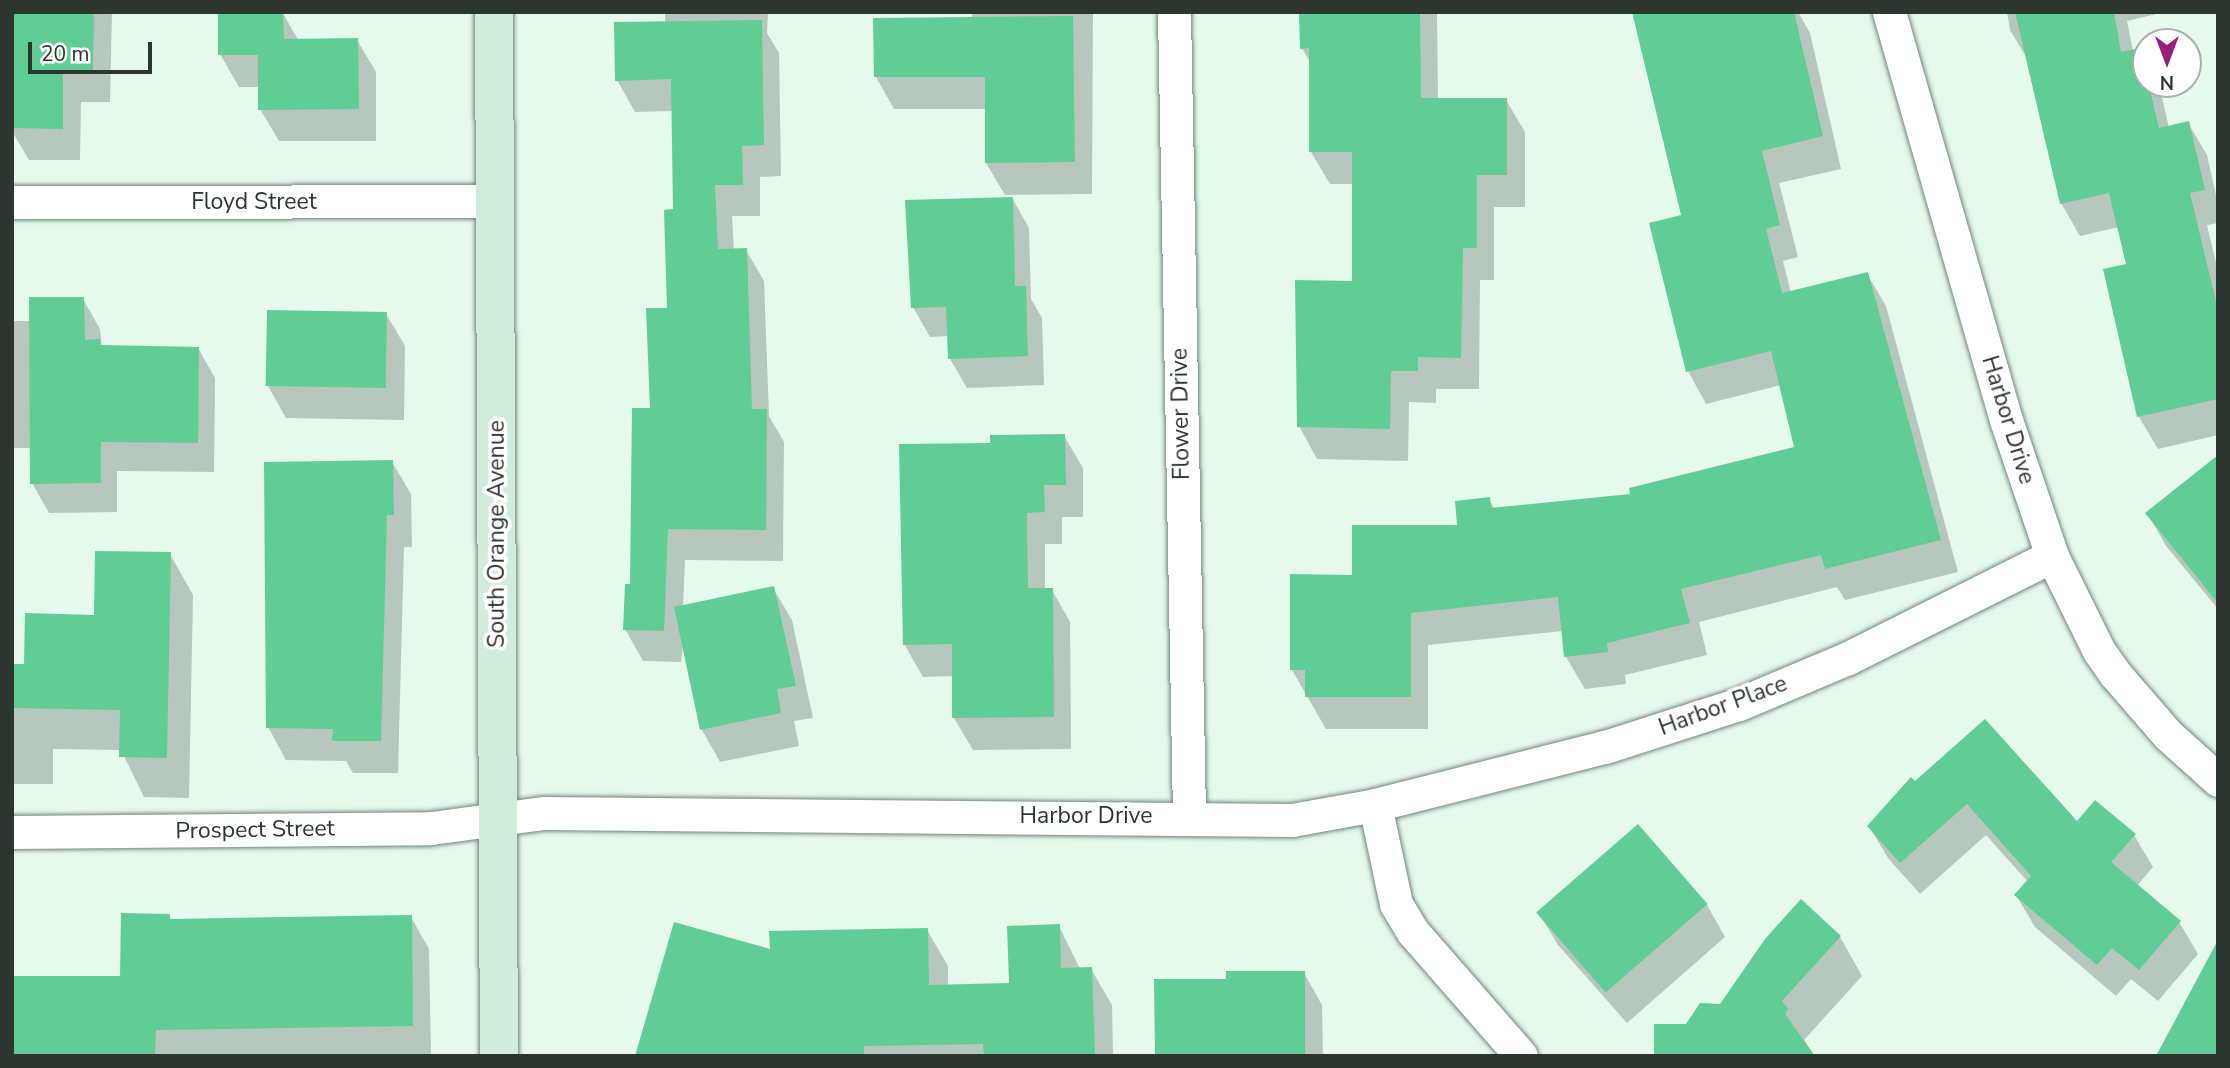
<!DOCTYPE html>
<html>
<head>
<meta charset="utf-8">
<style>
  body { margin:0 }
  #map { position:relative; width:2230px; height:1068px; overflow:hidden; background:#e5f9ed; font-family:"Nunito Sans",sans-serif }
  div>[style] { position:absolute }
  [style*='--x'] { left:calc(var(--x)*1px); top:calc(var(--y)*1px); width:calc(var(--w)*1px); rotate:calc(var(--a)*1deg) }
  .shadow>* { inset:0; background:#0003 }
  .building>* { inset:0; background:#60cd95; transform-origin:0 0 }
  .roads { filter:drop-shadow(0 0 2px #73857a) drop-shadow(0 0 2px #73857a) }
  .street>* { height:33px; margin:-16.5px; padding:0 16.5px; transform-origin:16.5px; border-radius:16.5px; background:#fff }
  .secondary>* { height:38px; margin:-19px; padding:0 19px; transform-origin:19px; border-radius:19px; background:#d0ecdd }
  span { translate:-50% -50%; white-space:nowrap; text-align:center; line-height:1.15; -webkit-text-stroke:7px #fff; paint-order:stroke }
  .street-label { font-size:23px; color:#2d3530 }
  .frame { position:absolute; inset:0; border:14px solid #2d3530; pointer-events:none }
  .north { position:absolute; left:2132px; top:28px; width:70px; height:70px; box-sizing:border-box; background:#fff; border:2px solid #abaeac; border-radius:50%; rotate:180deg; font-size:19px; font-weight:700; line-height:28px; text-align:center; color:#2d3530 }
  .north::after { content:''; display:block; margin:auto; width:24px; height:32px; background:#941f7d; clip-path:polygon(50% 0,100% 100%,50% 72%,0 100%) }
  .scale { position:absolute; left:28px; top:42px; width:124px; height:32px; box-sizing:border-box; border:4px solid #2d3530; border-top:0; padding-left:9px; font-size:21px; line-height:24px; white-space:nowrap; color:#2d3530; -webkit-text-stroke:5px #fff; paint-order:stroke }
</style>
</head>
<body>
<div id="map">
  <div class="shadow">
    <i style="clip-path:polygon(12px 12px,112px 12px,110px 102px,81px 102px,80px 160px,29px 160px,12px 131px)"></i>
    <i style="clip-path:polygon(282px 12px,299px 41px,357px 40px,376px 72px,376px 141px,279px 141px,260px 109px,260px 87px,239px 87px,220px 54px)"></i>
    <i style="clip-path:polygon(665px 12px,768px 12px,767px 33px,779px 53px,781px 176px,760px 177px,760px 216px,732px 216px,734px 250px,746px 250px,764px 281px,769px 416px,784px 442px,783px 561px,685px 560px,683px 607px,773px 588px,792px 620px,813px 718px,794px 721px,799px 746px,720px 762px,702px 730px,683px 644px,681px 662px,643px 661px,625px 629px,669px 309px,675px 211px,673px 111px,635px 112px,617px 80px,665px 23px)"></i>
    <i style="clip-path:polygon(972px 12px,1093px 12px,1092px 194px,1005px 195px,986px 163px,986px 109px,894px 109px,876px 77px,972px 19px)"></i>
    <i style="clip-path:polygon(1300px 12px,1437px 12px,1438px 100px,1506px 100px,1525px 132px,1525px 207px,1494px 207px,1494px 280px,1480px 280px,1479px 389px,1436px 389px,1436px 403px,1409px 402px,1408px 461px,1317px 459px,1299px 426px,1354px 283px,1354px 184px,1330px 184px,1311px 152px,1311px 64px,1302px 48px)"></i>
    <i style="clip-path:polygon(1734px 12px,1798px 12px,1810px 33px,1841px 169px,1779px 183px,1798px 257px,1783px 261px,1791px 293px,1867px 274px,1886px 306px,1958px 572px,1845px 600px,1837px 587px,1699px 622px,1707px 655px,1625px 675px,1626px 684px,1585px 689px,1566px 657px,1563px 631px,1428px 645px,1428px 729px,1326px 729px,1292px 670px,1354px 577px,1459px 527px,1489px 499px,1495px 510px,1632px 496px,1797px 449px,1781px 385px,1706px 404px,1688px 371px,1683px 216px)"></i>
    <i style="clip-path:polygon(2007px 12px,2165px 12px,2127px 21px,2133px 51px,2140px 50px,2146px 61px,2146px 84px,2159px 84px,2169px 128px,2188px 123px,2207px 155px,2218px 204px,2218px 223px,2207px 225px,2218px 271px,2218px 435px,2158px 449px,2139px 417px,2105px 271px,2128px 265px,2119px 227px,2080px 236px,2061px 203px,2028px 60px,2010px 30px)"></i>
    <i style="clip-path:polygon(1012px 198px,1029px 228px,1031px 299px,1042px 318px,1044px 385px,967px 388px,950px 359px,949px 336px,930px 337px,913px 307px)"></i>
    <i style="clip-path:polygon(83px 299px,100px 329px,102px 346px,198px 348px,215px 378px,214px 472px,117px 471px,117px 512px,49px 513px,32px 483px,32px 448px,12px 448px,12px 321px,31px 321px)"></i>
    <i style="clip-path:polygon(386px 314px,405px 346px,404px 420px,286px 418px,268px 386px)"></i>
    <i style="clip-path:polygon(1064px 436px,1083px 468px,1083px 517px,1062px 517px,1062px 544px,1045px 544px,1045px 590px,1052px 590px,1070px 622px,1071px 749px,973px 750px,954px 718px,954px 676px,923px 677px,904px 644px,992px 445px)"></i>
    <i style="clip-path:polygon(2218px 458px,2218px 609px,2166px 546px,2148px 514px)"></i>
    <i style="clip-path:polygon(392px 462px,411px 494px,412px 547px,404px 547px,398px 773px,353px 773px,346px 761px,286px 760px,268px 727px)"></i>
    <i style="clip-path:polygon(170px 554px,193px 595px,189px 798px,144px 797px,121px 750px,53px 749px,53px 784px,12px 784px,12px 666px,25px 666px,96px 616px)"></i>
    <i style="clip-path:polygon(1914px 784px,2134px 835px,2153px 867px,2137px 886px,2179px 922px,2198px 954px,2158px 1001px,2131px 979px,2116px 996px,2035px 927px,2016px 895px,2028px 882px,1986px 835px,1920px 894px,1888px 858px,1869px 826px)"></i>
    <i style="clip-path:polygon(1707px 905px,1725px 937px,1627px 1023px,1558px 945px,1539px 913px)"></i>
    <i style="clip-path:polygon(169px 916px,172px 920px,411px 917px,429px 949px,431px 1056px,12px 1056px,122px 977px)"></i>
    <i style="clip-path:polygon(1059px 926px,1080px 969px,1091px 969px,1112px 1005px,1113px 1056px,637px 1056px,771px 951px,927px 930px,948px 966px,948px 987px,1011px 985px)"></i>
    <i style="clip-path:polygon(1840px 937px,1862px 976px,1804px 1040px,1810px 1050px,1687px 1026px)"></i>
    <i style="clip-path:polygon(1304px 973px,1322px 1005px,1323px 1056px,1156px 1056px,1228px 980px)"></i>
  </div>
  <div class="building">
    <i style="clip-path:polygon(12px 12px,94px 12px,93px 70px,63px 70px,63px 129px,12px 128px)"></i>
    <i style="clip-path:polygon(218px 12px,283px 12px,284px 39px,358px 38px,359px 109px,258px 110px,258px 55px,218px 55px)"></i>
    <i style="clip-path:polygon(1299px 12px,1420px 12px,1421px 98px,1507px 98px,1507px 175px,1477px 175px,1477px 248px,1463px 248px,1461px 358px,1418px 357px,1418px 371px,1391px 371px,1390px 429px,1297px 427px,1295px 280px,1352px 281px,1352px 152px,1309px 152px,1309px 48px,1300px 49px)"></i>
    <i style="clip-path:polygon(1632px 12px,1794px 12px,1823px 136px,1762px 151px,1780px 225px,1766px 229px,1782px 293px,1868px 272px,1941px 540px,1825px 569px,1821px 555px,1681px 589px,1690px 623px,1607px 643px,1608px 652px,1564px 657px,1558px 597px,1411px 613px,1411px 697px,1305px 697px,1305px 670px,1290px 670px,1290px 574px,1352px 575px,1352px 525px,1457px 525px,1455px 501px,1490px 497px,1491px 508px,1630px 494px,1629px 488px,1794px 447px,1771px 351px,1686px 372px,1649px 223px,1681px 215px)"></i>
    <i style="clip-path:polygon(2015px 12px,2114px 12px,2121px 52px,2140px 48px,2159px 128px,2189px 121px,2205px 190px,2190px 193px,2218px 310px,2218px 399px,2137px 417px,2103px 269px,2126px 264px,2109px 193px,2060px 204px)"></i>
    <i style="clip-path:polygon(1073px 16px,1075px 162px,985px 163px,985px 77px,874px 77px,873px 18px)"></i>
    <i style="clip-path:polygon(762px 20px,764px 145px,742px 146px,743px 185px,715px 185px,718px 249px,747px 248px,752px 409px,767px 409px,766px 530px,668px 529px,664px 631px,623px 630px,625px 584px,630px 584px,632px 408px,650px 408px,646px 308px,667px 308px,664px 210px,673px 209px,671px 79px,615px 81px,614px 22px)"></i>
    <i style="clip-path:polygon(1013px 197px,1015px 286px,1026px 286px,1028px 356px,948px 359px,946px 307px,911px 308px,905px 200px)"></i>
    <i style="clip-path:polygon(29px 297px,84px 297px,85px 340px,100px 339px,100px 345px,199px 347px,198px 443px,101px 442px,101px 483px,30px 484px)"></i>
    <i style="left:267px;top:310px;width:120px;height:76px;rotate:1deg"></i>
    <i style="clip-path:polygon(1065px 434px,1066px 485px,1044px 485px,1045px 512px,1027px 513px,1028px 588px,1053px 588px,1054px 717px,952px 718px,952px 644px,903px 645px,899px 444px,990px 443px,990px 435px)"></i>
    <i style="clip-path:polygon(2218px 455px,2218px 603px,2145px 513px)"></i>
    <i style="clip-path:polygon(393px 460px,394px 515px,387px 515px,381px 741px,332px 741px,333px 729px,266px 728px,264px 462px)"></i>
    <i style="clip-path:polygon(95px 551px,171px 552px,167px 758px,119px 757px,120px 710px,12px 708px,12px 664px,24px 664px,25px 613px,94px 615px)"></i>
    <i style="clip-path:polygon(774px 586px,796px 686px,777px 689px,781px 713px,700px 730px,674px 607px)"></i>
    <i style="clip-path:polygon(1985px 719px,2077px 821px,2095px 800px,2136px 834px,2111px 862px,2181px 921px,2139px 970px,2112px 948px,2097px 965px,2014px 895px,2031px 876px,1967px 804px,1900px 863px,1867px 826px,1911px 777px,1915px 781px)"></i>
    <i style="left:1638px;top:824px;width:106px;height:135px;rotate:49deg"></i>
    <i style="clip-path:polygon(1801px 899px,1841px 936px,1782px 1001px,1788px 1009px,1785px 1014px,1815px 1056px,1654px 1056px,1654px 1024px,1686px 1024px,1700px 1003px,1720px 1004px,1765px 939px)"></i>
    <i style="clip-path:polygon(121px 913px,170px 914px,170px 919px,412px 915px,413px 1026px,156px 1030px,155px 1056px,12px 1056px,12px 976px,120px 976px)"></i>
    <i style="clip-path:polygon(674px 922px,770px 949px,769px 931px,928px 928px,929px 985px,1009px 983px,1007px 926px,1060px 924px,1061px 968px,1092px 967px,1095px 1056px,984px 1056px,983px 1044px,864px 1046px,864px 1056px,635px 1056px)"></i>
    <i style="clip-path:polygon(2218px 940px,2218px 1056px,2156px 1056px)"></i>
    <i style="clip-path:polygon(1226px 971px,1305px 971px,1305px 1056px,1155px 1056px,1154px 979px,1226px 979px)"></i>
  </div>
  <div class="roads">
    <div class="street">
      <i style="--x:1174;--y:12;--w:804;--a:88.93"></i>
      <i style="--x:1889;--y:12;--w:424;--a:74"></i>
      <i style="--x:2006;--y:420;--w:144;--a:71.3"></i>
      <i style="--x:2052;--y:556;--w:106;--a:63.7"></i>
      <i style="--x:2099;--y:651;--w:29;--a:55"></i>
      <i style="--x:2116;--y:675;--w:79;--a:49.1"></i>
      <i style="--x:2168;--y:735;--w:67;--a:42"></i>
      <i style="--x:12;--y:202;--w:483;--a:-0.1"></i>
      <i style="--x:1375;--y:805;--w:101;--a:78"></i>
      <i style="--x:1396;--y:904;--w:33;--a:59"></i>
      <i style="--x:1413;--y:932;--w:164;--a:48.9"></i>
      <i style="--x:12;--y:832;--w:419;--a:-0.5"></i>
      <i style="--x:431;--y:828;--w:114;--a:-7.6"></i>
      <i style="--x:544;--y:813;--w:748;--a:0.54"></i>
      <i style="--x:1292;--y:820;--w:84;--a:-10.2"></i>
      <i style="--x:1375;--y:805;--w:237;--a:-14.2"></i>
      <i style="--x:1605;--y:747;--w:141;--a:-17.8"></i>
      <i style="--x:1739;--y:704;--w:118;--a:-22.9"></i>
      <i style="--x:1848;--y:658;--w:228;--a:-26.6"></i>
    </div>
    <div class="secondary">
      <i style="--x:494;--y:12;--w:1044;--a:89.73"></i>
    </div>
  </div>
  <div class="street-label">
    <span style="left:254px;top:202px">Floyd Street</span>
    <span style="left:1181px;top:414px;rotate:-91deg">Flower Drive</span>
    <span style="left:2008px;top:420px;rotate:73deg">Harbor Drive</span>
    <span style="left:497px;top:534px;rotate:-90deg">South Orange Avenue</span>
    <span style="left:1723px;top:706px;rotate:-20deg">Harbor Place</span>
    <span style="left:1086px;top:816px">Harbor Drive</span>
    <span style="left:255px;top:830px;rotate:-1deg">Prospect Street</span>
  </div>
  <div class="frame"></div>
  <div class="north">N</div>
  <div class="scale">20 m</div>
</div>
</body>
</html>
